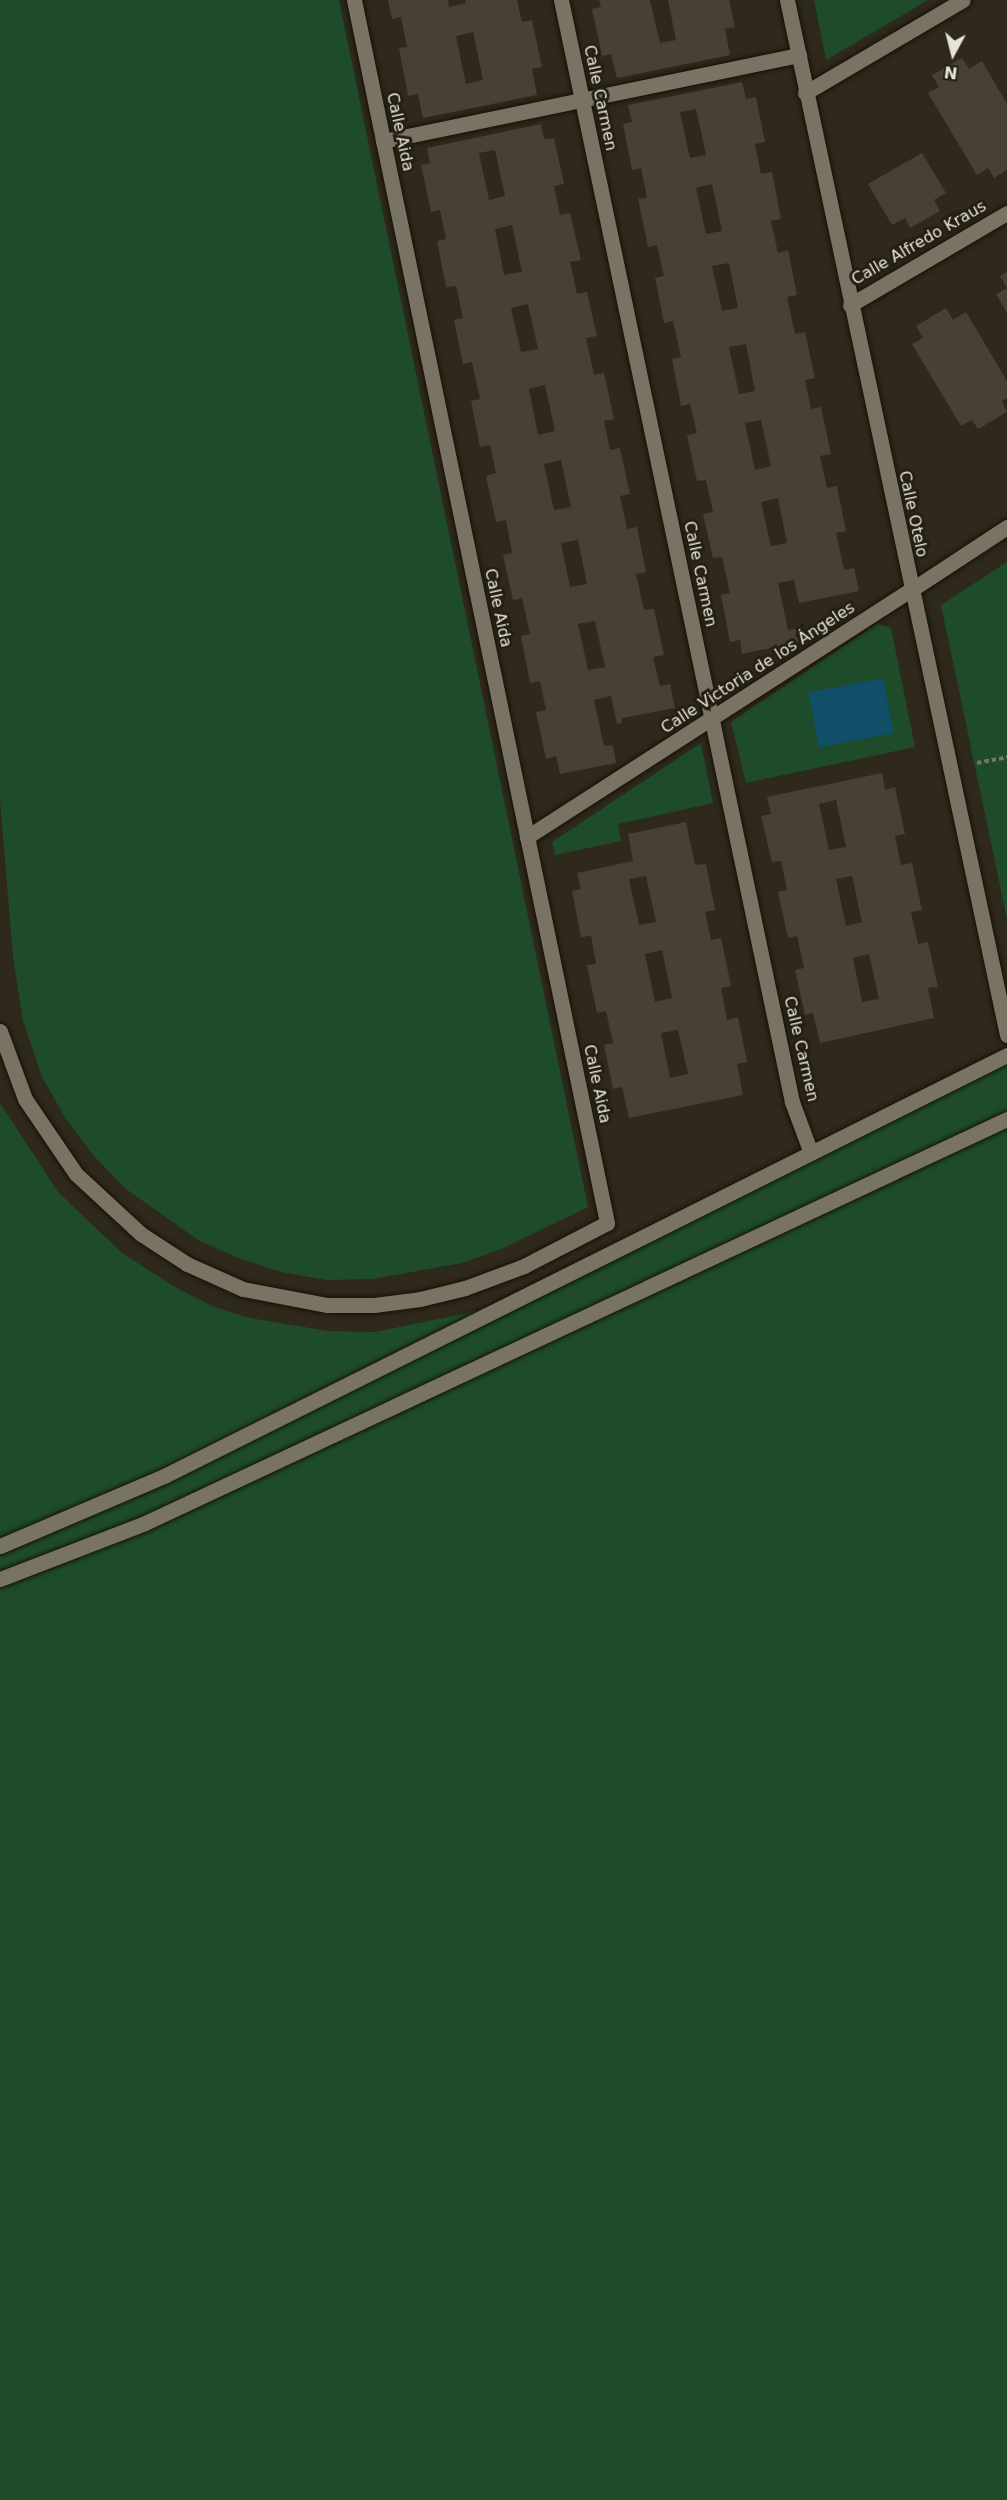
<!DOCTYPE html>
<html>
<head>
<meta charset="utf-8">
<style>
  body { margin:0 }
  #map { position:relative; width:1007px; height:2500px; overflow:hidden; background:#2e291b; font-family:"DejaVu Sans",sans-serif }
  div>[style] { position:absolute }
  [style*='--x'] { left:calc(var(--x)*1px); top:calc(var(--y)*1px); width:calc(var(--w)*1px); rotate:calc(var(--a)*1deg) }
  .green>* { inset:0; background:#1e4c2a }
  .water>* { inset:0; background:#104f67; transform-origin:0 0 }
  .building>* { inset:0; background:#474133 }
  .path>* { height:4px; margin-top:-2px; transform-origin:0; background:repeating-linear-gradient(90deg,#767266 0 4.5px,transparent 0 7.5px) }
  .roads { filter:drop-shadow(0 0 2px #161106) drop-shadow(0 0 2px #161106) }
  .lane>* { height:15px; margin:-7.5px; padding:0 7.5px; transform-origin:7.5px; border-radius:7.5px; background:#797364 }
  .street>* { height:15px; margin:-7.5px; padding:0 7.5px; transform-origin:7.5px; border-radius:7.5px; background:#797364 }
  span { translate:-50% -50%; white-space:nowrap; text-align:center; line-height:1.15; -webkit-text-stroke:6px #241f12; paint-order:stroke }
  .street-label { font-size:16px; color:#e7e3db }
  .north { position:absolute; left:923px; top:24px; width:60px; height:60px; -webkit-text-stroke:4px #241f12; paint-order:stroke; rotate:187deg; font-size:16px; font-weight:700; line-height:24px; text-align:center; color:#e7e3db }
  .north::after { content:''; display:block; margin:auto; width:21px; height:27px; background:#e7e3db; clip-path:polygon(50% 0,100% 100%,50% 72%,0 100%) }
</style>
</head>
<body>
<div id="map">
  <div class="green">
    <i style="clip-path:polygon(0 0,339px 0,588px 1207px,499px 1250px,462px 1263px,373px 1279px,326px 1280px,281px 1272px,238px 1258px,198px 1240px,126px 1189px,94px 1156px,66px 1119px,42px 1077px,23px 1021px,13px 957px,0 800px)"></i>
    <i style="clip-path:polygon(814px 0,928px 0,826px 60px)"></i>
    <i style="clip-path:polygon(1007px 562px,1007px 919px,941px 605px)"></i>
    <i style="clip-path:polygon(877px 624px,891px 628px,915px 747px,746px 783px,731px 722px)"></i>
    <i style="clip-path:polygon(701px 743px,713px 803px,618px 824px,621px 841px,555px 855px,552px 842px)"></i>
    <i style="clip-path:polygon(1007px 1058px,1007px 2500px,0 2500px,0 1103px,58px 1192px,122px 1253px,175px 1287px,212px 1306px,249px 1318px,328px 1331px,375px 1332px,468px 1313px,510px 1299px)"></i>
  </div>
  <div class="water">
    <i style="left:883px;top:678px;width:56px;height:76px;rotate:79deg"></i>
  </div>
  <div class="building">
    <i style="clip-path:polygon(evenodd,388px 0,448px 0,449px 7px,466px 3px,465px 0,517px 0,522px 22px,532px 20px,542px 67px,532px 69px,537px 95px,423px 118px,418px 94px,408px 96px,399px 48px,407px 47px,401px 17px,392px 19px,388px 0,473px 32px,483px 80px,466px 84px,456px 36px,473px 32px)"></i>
    <i style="clip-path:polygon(599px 0,650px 0,660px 43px,676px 40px,668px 0,729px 0,735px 27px,725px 29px,730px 55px,617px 78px,611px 54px,602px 56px,592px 9px,601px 7px)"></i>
    <i style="clip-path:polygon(962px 58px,969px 69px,982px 61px,1007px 104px,1007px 170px,994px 178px,988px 168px,977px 175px,928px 93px,939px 87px,932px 75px)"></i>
    <i style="clip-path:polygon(evenodd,742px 82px,746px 99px,756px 97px,765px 142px,755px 144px,761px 174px,772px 172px,781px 219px,771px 221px,778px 253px,788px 250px,797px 295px,787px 297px,795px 334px,805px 332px,815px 378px,805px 380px,811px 409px,821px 407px,831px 454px,820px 456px,827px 488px,837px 486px,846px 531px,836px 533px,844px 570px,854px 568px,859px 591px,799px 603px,794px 580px,778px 583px,788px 630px,796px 629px,799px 642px,742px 654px,740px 640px,730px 642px,721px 595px,730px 593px,722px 557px,713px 558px,703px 514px,713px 512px,706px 480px,697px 481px,687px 435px,697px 433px,690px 404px,681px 406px,672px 359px,681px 357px,673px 321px,664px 323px,655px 278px,664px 276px,657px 245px,648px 247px,638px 199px,647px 198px,641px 168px,632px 170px,623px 124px,632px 122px,628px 105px,742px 82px,696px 109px,706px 155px,690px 158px,680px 112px,696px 109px,742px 82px,712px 184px,722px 231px,706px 234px,696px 188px,712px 184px,742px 82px,729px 263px,738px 308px,722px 311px,712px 266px,729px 263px,742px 82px,746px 344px,755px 391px,739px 394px,729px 347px,746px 344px,742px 82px,761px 420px,771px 466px,755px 470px,745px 423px,761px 420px,742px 82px,778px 498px,787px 543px,771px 546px,761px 502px,778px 498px)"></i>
    <i style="clip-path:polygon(evenodd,541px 124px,544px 139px,554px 138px,564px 184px,554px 186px,560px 215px,570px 213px,581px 260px,570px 262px,577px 294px,587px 292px,597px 336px,586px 338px,594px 375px,604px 373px,614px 419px,604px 421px,610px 450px,620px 448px,630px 494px,620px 496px,627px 529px,637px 527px,646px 572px,636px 574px,644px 610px,654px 609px,664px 655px,653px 657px,660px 686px,670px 684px,675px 708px,622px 718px,622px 723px,617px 724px,611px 696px,594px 700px,604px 746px,613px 745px,616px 763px,560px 774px,556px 756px,546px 759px,536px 712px,546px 710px,540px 681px,530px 683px,521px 636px,530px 634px,522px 598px,513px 600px,503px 555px,512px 553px,506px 520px,496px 522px,486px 476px,496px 473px,490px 445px,480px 447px,471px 401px,480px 399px,472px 362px,463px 364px,454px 320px,463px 318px,456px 286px,446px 287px,437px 241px,446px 239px,440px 210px,431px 212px,421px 165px,430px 163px,427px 148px,541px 124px,495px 150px,505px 196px,489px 200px,479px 153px,495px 150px,541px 124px,512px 225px,522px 272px,504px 275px,495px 229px,512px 225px,541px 124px,528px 304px,538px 349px,521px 352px,511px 308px,528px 304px,541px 124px,545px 385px,555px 431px,538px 435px,529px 389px,545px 385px,541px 124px,561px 460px,571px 507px,554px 510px,544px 464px,561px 460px,541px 124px,578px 540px,587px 584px,570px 587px,561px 543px,578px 540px,541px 124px,595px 621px,605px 667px,588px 670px,578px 624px,595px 621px)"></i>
    <i style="clip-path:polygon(922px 153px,946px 193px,934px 200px,940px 211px,910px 228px,905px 218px,892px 225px,868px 184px)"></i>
    <i style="clip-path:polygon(1007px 272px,1007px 313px,996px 294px,1007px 288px,1000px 276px)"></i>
    <i style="clip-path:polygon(946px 308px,953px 320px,966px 312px,1007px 381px,1007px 398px,1002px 401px,1007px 412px,978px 429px,972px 420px,961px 426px,912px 344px,923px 338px,916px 326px)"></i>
    <i style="clip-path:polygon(evenodd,882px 773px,885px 790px,895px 787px,905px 834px,895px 836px,901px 865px,912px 863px,922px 910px,911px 912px,918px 944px,928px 942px,938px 987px,928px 988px,934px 1018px,820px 1043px,813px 1013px,805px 1015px,795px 970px,804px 968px,797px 936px,788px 938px,778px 892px,787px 890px,781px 861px,772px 862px,761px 816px,771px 814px,767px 797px,882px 773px,836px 800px,846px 847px,829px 850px,819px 804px,836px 800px,882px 773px,852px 876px,862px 922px,846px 926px,836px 879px,852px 876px,882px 773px,869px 954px,879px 999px,862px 1002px,853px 958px,869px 954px)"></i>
    <i style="clip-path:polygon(evenodd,686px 822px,695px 865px,706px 864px,715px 910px,705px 912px,711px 940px,721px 938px,731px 986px,721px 988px,727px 1020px,738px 1017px,747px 1062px,737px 1064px,743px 1095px,629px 1118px,622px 1087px,613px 1089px,604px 1045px,613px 1043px,606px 1011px,597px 1013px,587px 965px,596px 964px,591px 936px,581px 937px,572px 891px,581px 889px,577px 873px,633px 861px,628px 834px,686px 822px,646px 876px,656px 922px,639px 925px,629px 879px,646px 876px,686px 822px,662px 950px,672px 998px,655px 1002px,645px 954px,662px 950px,686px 822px,678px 1030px,688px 1074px,670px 1078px,661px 1033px,678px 1030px)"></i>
  </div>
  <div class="path">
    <i style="--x:977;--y:763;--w:31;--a:-11"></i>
  </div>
  <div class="roads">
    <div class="lane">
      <i style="--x:354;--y:0;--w:1249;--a:78.31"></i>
      <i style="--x:561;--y:0;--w:1126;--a:78.16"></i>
      <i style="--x:792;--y:1102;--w:54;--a:69.6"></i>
      <i style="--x:805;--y:93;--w:183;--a:-30.5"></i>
      <i style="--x:383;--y:141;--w:425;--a:-11.7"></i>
      <i style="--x:850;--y:305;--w:182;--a:-30.4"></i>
      <i style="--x:527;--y:837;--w:457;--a:-32.8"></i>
    </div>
    <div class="street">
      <i style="--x:787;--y:0;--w:1058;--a:78"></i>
      <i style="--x:911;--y:590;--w:115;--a:-33.3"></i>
      <i style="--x:0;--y:1031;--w:72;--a:69.8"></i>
      <i style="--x:25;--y:1099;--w:91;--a:55.8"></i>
      <i style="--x:76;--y:1174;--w:88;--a:42.7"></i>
      <i style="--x:141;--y:1234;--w:55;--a:33.1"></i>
      <i style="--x:187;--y:1264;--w:61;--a:24.1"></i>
      <i style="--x:243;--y:1289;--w:86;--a:10.8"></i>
      <i style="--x:327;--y:1305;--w:47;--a:0"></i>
      <i style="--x:374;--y:1305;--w:46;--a:-7.4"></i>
      <i style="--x:420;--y:1299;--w:46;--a:-13.7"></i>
      <i style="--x:465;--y:1288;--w:63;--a:-20.4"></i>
      <i style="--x:524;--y:1266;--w:93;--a:-27.4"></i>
      <i style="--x:0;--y:1546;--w:178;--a:-23.1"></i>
      <i style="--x:164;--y:1476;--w:942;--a:-26.54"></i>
      <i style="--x:0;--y:1579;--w:155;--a:-21.1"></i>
      <i style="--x:145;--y:1523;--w:952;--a:-25.11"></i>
    </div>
  </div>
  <div class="street-label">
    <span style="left:600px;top:98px;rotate:78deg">Calle Carmen</span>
    <span style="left:400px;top:132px;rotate:78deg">Calle Aida</span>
    <span style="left:919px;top:243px;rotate:-30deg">Calle Alfredo Kraus</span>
    <span style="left:913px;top:514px;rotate:78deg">Calle Otelo</span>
    <span style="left:700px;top:574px;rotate:78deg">Calle Carmen</span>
    <span style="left:498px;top:608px;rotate:78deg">Calle Aida</span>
    <span style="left:758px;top:668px;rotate:-33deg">Calle Victoria de los Ángeles</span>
    <span style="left:801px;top:1049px;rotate:77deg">Calle Carmen</span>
    <span style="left:597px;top:1084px;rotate:78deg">Calle Aida</span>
  </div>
  <div class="north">N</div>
</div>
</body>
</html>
